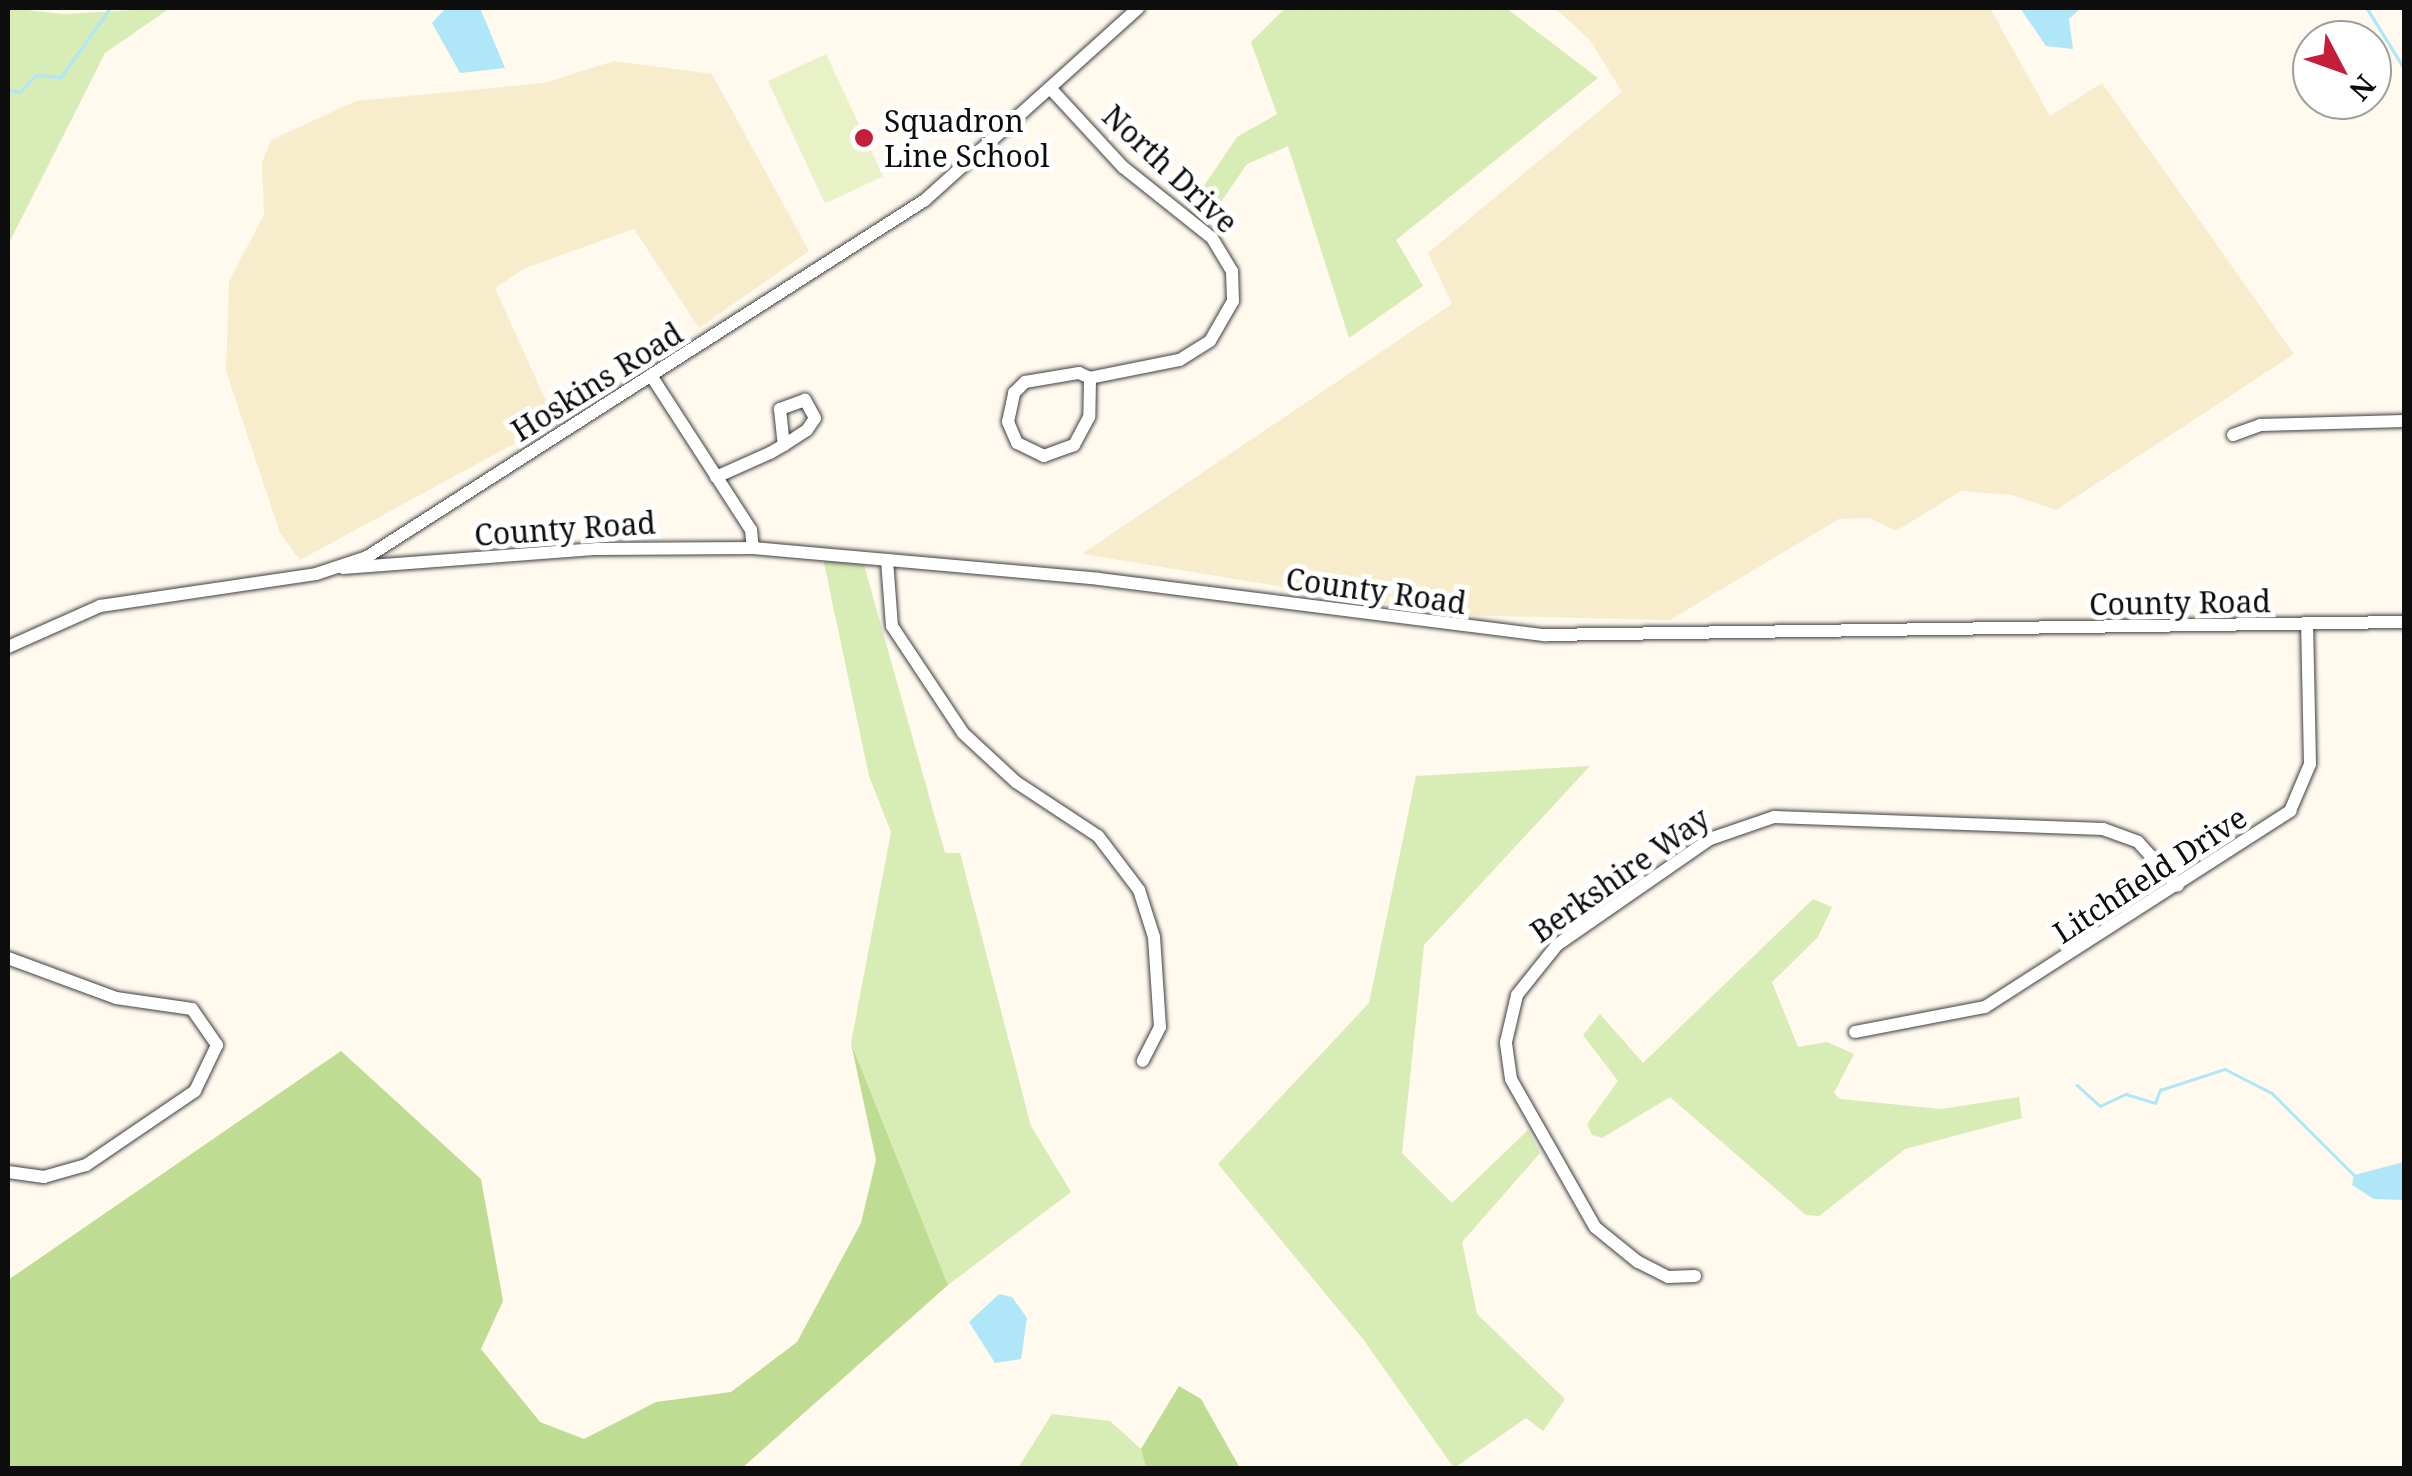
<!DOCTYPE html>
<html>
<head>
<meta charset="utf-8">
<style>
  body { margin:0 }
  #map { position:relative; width:2412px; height:1476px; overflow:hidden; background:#fff9ee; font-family:"Noto Serif",serif }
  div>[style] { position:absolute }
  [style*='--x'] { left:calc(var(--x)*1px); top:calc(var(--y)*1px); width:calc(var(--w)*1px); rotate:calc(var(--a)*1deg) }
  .farmland>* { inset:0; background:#f7edcc }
  .green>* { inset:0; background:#d8ecb5 }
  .forest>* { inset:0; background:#bedd93 }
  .pitch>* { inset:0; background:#e9f2c7; transform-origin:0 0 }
  .water>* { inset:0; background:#afe7f9 }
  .stream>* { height:2.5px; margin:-1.25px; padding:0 1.25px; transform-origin:1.25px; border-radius:1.25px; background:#afe7f9 }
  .roads { filter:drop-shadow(0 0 2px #404040) drop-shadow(0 0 2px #404040) }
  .minor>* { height:12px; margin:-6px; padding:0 6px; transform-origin:6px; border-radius:6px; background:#fff }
  .dots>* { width:28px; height:28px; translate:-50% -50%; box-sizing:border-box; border:5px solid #fff; border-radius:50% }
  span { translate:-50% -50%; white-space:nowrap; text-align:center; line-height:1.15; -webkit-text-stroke:10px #fff; paint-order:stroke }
  .poi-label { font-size:30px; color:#0d0d0d }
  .left { translate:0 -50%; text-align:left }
  .street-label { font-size:30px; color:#0d0d0d }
  .frame { position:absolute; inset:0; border:10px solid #0d0d0d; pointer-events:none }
  .north { position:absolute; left:2292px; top:20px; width:100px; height:100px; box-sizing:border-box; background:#fff; border:2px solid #9e9e9e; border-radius:50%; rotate:131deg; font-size:28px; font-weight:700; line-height:40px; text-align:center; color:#0d0d0d }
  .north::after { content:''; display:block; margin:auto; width:35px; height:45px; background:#c51e3b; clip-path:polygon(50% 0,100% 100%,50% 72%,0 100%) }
</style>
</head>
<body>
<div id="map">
  <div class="farmland">
    <i style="clip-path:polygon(1555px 8px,1990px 8px,2050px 116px,2102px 83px,2294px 354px,2056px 510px,2012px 495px,1961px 491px,1896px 531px,1869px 518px,1839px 519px,1670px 620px,1456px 615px,1082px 554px,1452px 304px,1428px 253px,1622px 92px,1590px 40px)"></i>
    <i style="clip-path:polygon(614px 61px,712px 74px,809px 251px,699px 328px,634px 229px,525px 268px,495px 288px,546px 401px,536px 432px,300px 560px,280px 533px,226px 371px,229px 281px,264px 215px,262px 162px,271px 140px,356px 101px,544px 83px)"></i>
  </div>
  <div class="green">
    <i style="clip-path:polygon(8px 8px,63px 14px,170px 8px,105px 53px,8px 245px)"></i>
    <i style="clip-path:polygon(1285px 8px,1506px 8px,1598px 78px,1396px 240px,1423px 286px,1349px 338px,1288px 146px,1247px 164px,1203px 228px,1185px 214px,1237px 137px,1277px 114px,1251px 42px)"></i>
    <i style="clip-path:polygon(823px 558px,864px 565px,945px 853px,960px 853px,1031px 1126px,1071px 1192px,948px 1285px,851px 1043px,891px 832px,869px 776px)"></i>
    <i style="clip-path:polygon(1590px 766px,1424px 945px,1402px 1153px,1452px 1203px,1528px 1130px,1540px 1153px,1462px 1242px,1477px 1314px,1565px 1399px,1543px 1431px,1526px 1418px,1454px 1468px,1363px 1339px,1218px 1164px,1369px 1003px,1416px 776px)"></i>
    <i style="clip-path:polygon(1813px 899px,1832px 907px,1818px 937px,1772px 982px,1798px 1047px,1827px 1042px,1854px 1054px,1834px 1093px,1840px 1099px,1941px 1109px,2019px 1097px,2022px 1118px,1905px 1149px,1819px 1216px,1806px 1215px,1670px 1097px,1602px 1138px,1592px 1135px,1587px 1124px,1618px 1081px,1583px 1035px,1600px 1014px,1643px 1063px)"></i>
    <i style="clip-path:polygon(1052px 1414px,1110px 1421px,1141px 1449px,1146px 1468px,1018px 1468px)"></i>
  </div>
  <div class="forest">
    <i style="clip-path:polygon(851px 1043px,948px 1285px,742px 1468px,8px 1468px,8px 1280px,341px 1051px,481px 1179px,503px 1301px,481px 1349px,540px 1422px,584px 1439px,656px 1402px,731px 1392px,797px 1342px,861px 1223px,876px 1160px)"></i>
    <i style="clip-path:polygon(1179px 1386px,1201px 1399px,1240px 1468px,1146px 1468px,1141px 1449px)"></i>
  </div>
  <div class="pitch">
    <i style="left:826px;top:54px;width:135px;height:64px;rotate:65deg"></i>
  </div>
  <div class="water">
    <i style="clip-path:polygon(446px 8px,480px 8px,505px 68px,460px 73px,432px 23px)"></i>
    <i style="clip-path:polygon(2020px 8px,2081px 8px,2069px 19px,2073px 49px,2046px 46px)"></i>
    <i style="clip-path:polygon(2404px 1162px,2404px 1200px,2374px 1199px,2352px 1185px,2354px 1175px)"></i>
    <i style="clip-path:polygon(999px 1294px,1012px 1297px,1027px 1318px,1021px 1359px,995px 1363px,969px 1322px)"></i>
  </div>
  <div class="stream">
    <i style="--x:2367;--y:8;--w:70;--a:58.3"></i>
    <i style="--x:8;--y:90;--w:12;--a:9"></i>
    <i style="--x:20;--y:92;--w:23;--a:-47"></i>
    <i style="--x:36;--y:75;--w:25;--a:5"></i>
    <i style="--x:61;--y:77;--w:85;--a:-54.6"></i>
    <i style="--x:2077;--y:1085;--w:31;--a:42"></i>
    <i style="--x:2100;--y:1106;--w:29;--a:-25"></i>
    <i style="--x:2126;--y:1094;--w:30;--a:17"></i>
    <i style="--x:2155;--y:1103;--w:14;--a:-69"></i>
    <i style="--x:2160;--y:1090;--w:68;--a:-17.9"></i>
    <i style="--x:2225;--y:1069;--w:53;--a:27.1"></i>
    <i style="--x:2272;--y:1093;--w:116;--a:45"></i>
  </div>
  <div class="roads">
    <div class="minor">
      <i style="--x:1051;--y:89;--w:106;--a:47.3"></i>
      <i style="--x:1123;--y:167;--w:114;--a:38.6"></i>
      <i style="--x:1212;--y:238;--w:39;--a:59"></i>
      <i style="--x:1232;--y:271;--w:30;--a:88"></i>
      <i style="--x:1233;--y:301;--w:46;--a:119.9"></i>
      <i style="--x:1210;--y:341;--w:36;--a:148"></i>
      <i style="--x:1179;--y:360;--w:91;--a:168.6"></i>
      <i style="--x:1079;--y:373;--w:12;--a:24"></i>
      <i style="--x:1090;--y:378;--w:39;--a:91"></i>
      <i style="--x:1089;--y:417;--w:32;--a:118"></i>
      <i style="--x:1074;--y:445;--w:32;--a:160"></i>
      <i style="--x:1044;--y:456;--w:30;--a:-154"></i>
      <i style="--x:1017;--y:443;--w:23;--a:-113"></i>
      <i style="--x:1008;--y:422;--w:30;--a:-78"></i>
      <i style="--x:1014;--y:393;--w:16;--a:-45"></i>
      <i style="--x:1025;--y:382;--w:55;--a:-9.5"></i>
      <i style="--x:652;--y:377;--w:182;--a:57.1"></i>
      <i style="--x:751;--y:530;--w:18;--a:84"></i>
      <i style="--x:2233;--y:435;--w:29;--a:-20"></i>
      <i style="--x:2260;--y:425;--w:144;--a:-1.6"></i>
      <i style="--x:716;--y:477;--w:59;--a:-24"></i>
      <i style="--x:770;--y:453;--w:16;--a:-30"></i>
      <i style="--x:784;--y:445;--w:27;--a:-33"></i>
      <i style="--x:807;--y:430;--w:14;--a:-56"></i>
      <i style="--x:815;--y:418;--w:21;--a:-119"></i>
      <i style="--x:805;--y:400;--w:27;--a:160"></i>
      <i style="--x:780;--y:409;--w:36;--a:84"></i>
      <i style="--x:887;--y:560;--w:66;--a:85.7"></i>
      <i style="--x:892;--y:626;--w:128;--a:56.4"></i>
      <i style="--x:963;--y:733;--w:72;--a:42.8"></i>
      <i style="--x:1016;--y:782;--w:98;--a:33.4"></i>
      <i style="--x:1098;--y:836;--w:68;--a:52.8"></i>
      <i style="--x:1139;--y:890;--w:49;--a:72.3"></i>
      <i style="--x:1154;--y:937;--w:90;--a:86.2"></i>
      <i style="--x:1160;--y:1027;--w:38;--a:117"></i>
      <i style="--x:343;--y:568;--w:255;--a:-4.3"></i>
      <i style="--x:597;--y:549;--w:156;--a:-0.4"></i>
      <i style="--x:753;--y:548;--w:347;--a:5.1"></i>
      <i style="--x:1099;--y:579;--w:450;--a:7.2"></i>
      <i style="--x:1545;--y:635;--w:859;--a:-0.87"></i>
      <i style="--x:8;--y:647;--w:101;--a:-24"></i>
      <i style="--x:100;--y:606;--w:218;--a:-8.4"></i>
      <i style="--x:316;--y:574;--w:54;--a:-18.4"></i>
      <i style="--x:367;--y:557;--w:662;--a:-32.61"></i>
      <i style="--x:925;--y:200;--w:287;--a:-42"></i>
      <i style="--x:8;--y:958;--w:115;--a:20.3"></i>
      <i style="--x:116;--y:998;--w:77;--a:8.2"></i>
      <i style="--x:192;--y:1009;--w:44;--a:55.2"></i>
      <i style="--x:217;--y:1045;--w:51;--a:115.6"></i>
      <i style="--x:195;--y:1091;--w:132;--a:145.8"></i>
      <i style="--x:86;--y:1165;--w:44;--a:164.1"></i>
      <i style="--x:44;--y:1177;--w:36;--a:-172"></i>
      <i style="--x:1855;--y:1032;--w:132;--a:-10.9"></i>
      <i style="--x:1985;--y:1007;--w:363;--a:-32.7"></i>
      <i style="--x:2290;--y:811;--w:51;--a:-66.9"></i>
      <i style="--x:2310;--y:764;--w:139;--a:-91.2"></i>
      <i style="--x:1695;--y:1276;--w:27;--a:178"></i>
      <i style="--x:1668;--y:1277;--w:34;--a:-153"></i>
      <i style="--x:1638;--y:1262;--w:55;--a:-140.9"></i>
      <i style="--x:1595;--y:1227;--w:170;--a:-119.6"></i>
      <i style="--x:1511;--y:1079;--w:37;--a:-98"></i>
      <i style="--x:1506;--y:1042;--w:48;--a:-76.8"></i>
      <i style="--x:1517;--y:995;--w:64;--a:-51.3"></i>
      <i style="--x:1557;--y:945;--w:186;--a:-34.7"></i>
      <i style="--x:1710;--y:839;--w:68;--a:-19"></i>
      <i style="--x:1774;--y:817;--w:329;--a:2.1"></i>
      <i style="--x:2103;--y:829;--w:37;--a:20"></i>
      <i style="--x:2138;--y:842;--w:59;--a:47.7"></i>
    </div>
  </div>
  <div class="dots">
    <i style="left:864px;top:138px;background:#c51e3b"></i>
  </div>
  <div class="poi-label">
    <span class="left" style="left:884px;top:138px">Squadron<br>Line School</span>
  </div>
  <div class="street-label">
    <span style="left:1170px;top:169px;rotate:43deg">North Drive</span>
    <span style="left:597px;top:382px;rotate:-32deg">Hoskins Road</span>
    <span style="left:565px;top:529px;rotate:-4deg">County Road</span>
    <span style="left:1376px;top:591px;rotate:8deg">County Road</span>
    <span style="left:2180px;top:603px;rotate:-1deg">County Road</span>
    <span style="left:1620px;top:875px;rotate:-35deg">Berkshire Way</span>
    <span style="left:2150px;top:875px;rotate:-33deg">Litchfield Drive</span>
  </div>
  <div class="frame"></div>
  <div class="north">N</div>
</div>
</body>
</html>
